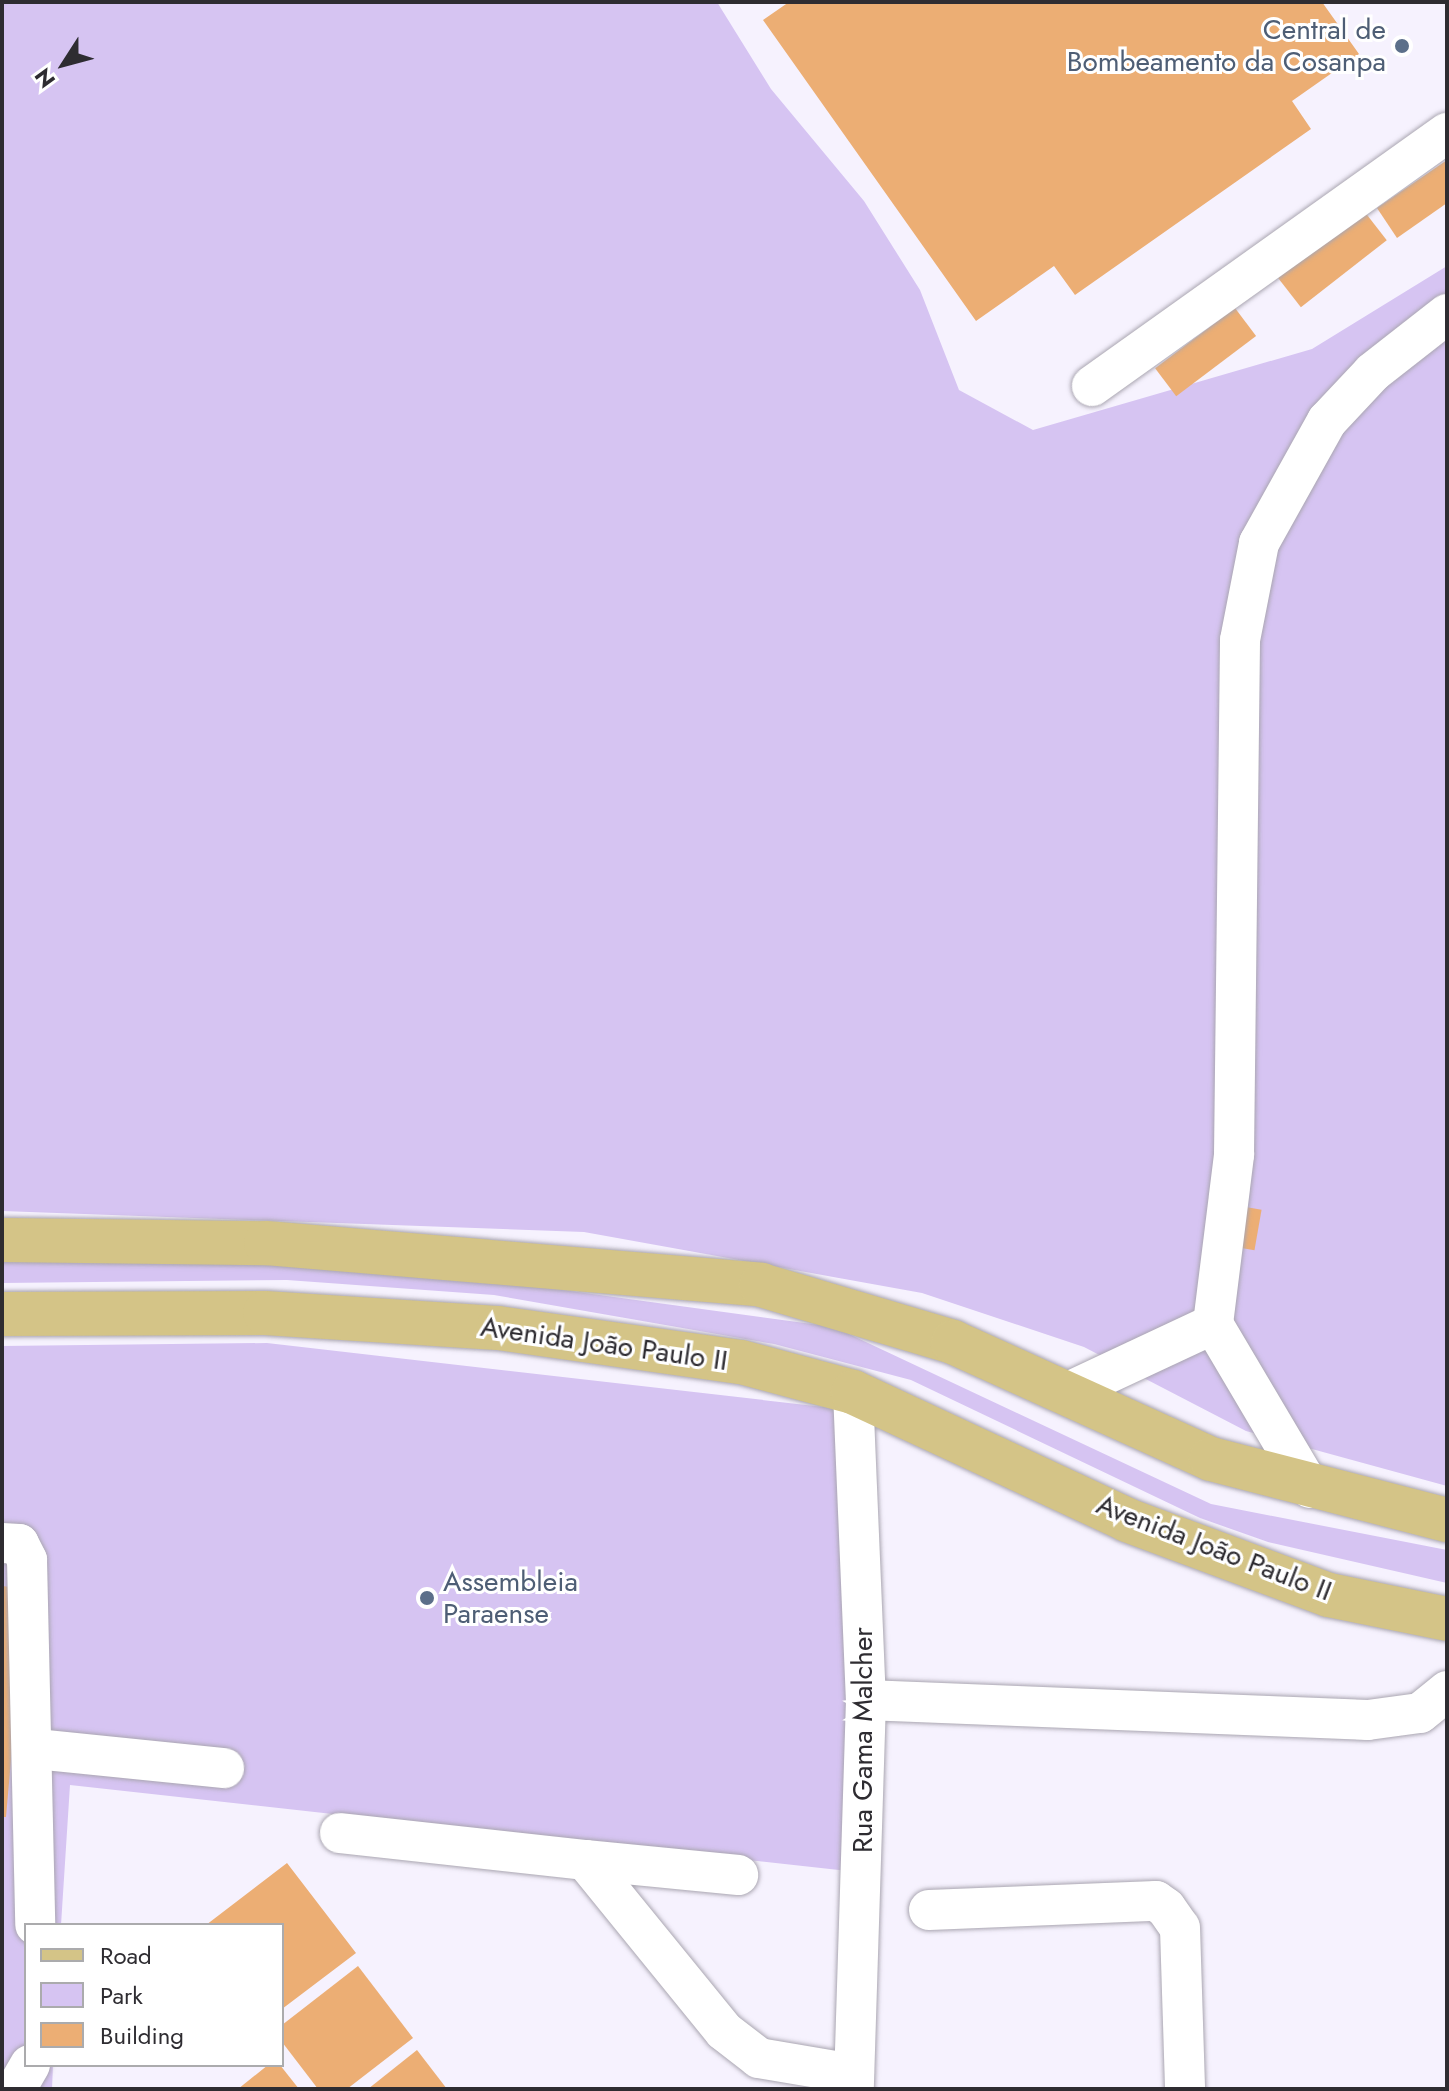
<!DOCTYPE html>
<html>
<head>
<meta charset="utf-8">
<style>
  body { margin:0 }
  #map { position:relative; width:1449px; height:2091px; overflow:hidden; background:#f6f2fe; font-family:Jost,sans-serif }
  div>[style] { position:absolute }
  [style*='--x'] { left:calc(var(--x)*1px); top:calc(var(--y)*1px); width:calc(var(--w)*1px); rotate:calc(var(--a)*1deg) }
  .green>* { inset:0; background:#d6c4f2 }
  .building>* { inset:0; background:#ecae74; transform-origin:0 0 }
  .roads { filter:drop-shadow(0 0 2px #aaa6b1) drop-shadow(0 0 2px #aaa6b1) }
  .minor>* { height:40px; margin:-20px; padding:0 20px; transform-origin:20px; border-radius:20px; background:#fff }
  .major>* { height:44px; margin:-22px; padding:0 22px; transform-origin:22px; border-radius:22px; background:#d4c487 }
  .dots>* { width:22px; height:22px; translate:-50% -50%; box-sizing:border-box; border:4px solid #fff; border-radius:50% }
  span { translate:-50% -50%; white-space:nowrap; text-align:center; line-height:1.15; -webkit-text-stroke:6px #fff; paint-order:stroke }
  .service-label { font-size:28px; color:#4e5e75 }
  .right { translate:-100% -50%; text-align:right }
  .left { translate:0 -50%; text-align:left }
  .street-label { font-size:28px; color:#2e2c31 }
  .frame { position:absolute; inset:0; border:4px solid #2e2c31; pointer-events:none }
  .legend { position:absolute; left:24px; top:1923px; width:260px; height:144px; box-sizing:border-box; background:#fff; border:2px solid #ababad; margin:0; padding:10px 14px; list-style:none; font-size:24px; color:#2e2c31 }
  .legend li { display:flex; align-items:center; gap:16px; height:40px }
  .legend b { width:40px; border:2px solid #ababad }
  .north { position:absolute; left:24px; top:24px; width:80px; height:80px; -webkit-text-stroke:6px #fff; paint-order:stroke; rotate:234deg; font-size:22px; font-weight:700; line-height:32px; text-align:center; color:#2e2c31 }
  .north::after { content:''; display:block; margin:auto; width:28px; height:36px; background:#2e2c31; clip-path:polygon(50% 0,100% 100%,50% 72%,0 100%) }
</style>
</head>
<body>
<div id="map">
  <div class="green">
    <i style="clip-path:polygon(2px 2px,717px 2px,771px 89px,864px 201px,920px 290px,959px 390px,1033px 430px,1312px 349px,1447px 266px,1447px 1486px,1246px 1431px,1084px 1347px,922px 1293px,584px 1232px,2px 1211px)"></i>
    <i style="clip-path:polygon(2px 1259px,344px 1260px,834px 1327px,1211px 1504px,1447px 1550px,1447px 1583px,1268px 1542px,1200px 1518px,911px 1380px,774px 1344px,494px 1295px,287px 1280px,2px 1283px)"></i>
    <i style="clip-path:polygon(267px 1343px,850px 1410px,857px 1872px,70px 1785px,61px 1925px,26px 1925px,26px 2065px,53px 2065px,52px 2089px,2px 2089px,2px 1346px)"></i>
  </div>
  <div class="building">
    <i style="clip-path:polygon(789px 2px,1322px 2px,1359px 54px,1292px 101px,1311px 129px,1075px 295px,1054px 266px,976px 321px,763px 20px)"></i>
    <i style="clip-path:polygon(1447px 160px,1447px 203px,1397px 238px,1377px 208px)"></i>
    <i style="left:1364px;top:211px;width:37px;height:109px;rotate:52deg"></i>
    <i style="left:1235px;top:308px;width:35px;height:100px;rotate:53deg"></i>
    <i style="left:1234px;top:1205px;width:28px;height:41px;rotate:10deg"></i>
    <i style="clip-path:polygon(2px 1586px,26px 1589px,6px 1817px,2px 1817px)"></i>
    <i style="clip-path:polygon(287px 1863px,356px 1953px,282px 2009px,282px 1925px,206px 1925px)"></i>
    <i style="clip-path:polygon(358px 1966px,413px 2038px,347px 2089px,318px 2089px,282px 2042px,282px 2025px)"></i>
    <i style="clip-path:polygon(417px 2050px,447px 2089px,368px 2089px)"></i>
    <i style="clip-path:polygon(268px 2065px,280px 2065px,299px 2089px,238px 2089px)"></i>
  </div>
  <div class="roads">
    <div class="minor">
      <i style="--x:1092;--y:386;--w:436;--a:-35.5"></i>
      <i style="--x:853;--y:1392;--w:308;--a:87.6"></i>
      <i style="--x:866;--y:1700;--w:389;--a:91.8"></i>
      <i style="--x:1066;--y:1393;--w:162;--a:-25.1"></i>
      <i style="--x:1310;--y:1488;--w:191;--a:-120.6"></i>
      <i style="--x:1213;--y:1324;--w:170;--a:-82.9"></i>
      <i style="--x:1234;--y:1155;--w:515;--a:-89.33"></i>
      <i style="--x:1240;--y:640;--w:99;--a:-78.9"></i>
      <i style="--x:1259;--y:543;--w:140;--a:-60.9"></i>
      <i style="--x:1327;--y:421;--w:67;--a:-46.8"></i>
      <i style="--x:1373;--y:372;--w:94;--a:-38.1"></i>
      <i style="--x:2;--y:1543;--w:17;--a:3"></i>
      <i style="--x:19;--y:1544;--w:18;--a:63"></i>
      <i style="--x:27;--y:1560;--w:365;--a:88.7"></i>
      <i style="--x:866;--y:1700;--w:502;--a:2.28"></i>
      <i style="--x:1368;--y:1720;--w:52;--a:-7.7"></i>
      <i style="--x:1420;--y:1713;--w:35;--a:-39"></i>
      <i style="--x:36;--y:1749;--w:189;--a:5.8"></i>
      <i style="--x:340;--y:1833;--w:246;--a:6.3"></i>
      <i style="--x:585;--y:1860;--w:220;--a:50.9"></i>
      <i style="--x:724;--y:2031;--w:44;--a:37.6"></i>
      <i style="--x:759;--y:2058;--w:96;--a:9.6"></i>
      <i style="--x:585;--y:1860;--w:154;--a:5.6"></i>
      <i style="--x:929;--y:1910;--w:227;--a:-2.3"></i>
      <i style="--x:1156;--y:1901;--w:12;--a:35"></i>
      <i style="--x:1166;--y:1908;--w:24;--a:55"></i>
      <i style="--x:1180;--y:1928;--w:161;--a:88.2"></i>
      <i style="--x:16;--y:2089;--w:28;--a:-60"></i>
    </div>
    <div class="major">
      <i style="--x:2;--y:1240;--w:264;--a:0.7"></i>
      <i style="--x:266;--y:1243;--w:497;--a:4.8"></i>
      <i style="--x:761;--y:1285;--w:200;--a:16.5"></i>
      <i style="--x:953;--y:1342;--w:283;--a:24.4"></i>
      <i style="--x:1211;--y:1459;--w:244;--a:14.5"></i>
      <i style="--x:2;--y:1314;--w:263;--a:-0.2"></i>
      <i style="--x:265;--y:1313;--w:233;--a:3.7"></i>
      <i style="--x:498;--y:1328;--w:245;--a:8"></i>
      <i style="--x:741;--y:1362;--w:116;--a:15"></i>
      <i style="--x:853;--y:1392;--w:302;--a:25"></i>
      <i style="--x:1127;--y:1520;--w:215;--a:20.4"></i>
      <i style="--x:1329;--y:1595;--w:120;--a:11.5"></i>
    </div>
  </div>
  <div class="dots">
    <i style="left:1402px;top:46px;background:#5c6f8a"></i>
    <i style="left:427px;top:1598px;background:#5c6f8a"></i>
  </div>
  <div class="service-label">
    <span class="right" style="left:1386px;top:46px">Central de<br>Bombeamento da Cosanpa</span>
    <span class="left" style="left:443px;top:1598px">Assembleia<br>Paraense</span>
  </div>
  <div class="street-label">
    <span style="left:604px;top:1344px;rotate:8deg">Avenida João Paulo II</span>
    <span style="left:1214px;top:1548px;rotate:21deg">Avenida João Paulo II</span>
    <span style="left:863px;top:1740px;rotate:-90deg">Rua Gama Malcher</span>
  </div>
  <div class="frame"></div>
  <ul class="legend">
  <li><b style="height:10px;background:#d4c487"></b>Road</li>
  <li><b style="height:22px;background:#d6c4f2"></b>Park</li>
  <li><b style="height:22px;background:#ecae74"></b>Building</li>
  </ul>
  <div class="north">N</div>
</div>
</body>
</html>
